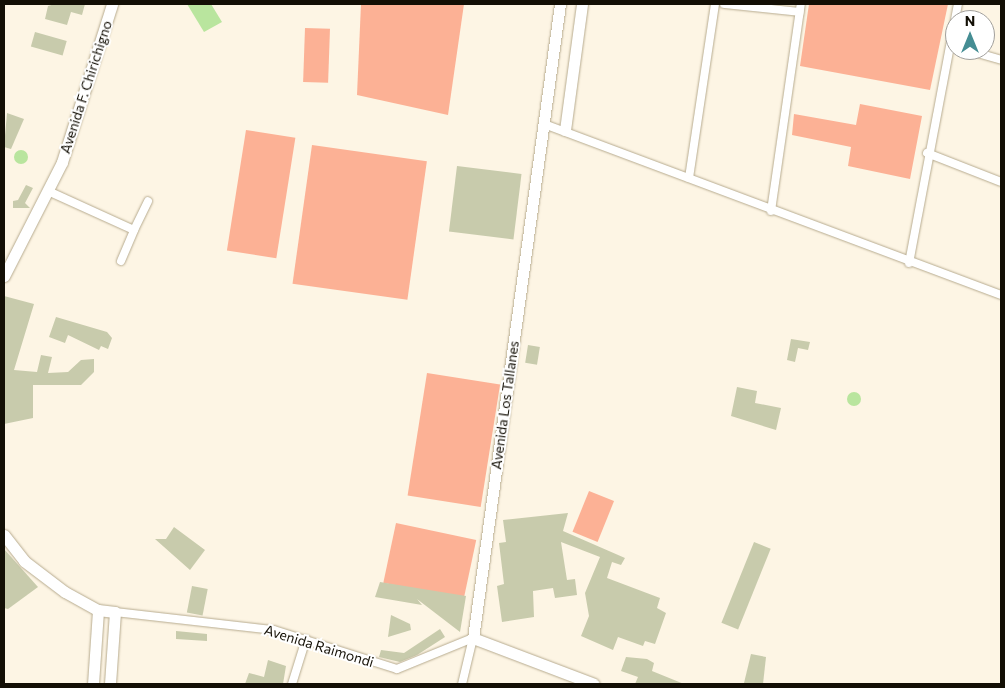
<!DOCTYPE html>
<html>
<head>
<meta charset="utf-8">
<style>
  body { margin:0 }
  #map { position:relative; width:1005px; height:688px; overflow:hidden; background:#fdf5e4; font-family:Commissioner,sans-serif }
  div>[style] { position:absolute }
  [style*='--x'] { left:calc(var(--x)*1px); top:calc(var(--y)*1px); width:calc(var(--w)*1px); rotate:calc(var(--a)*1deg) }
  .green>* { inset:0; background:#fcb195; transform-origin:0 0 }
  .water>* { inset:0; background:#b9e59e }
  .round { border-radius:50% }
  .building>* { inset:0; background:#c8cbac; transform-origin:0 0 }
  .roads { filter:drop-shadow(0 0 1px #b7ab8f) drop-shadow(0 0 1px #b7ab8f) }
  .street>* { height:8px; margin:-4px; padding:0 4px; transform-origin:4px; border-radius:4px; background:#fff }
  .secondary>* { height:11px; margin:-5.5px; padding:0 5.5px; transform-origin:5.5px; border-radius:5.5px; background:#fff }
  span { translate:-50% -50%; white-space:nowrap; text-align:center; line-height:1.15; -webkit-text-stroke:4px #fff; paint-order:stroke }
  .street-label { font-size:14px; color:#130f05 }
  .frame { position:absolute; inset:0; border:5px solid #130f05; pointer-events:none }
  .north { position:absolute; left:945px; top:10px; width:50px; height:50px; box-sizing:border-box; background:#fff; border:1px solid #a19f9b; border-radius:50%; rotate:0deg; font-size:14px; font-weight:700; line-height:20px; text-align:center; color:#130f05 }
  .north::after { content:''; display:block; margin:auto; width:18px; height:22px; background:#458d93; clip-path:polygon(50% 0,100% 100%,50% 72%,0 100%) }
</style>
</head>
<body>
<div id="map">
  <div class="green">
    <i style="clip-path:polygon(361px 4px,464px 4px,448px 115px,357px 95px)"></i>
    <i style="clip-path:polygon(809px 4px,948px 4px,930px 90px,800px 66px)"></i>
    <i style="left:305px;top:28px;width:25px;height:54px;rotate:2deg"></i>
    <i style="clip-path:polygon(860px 104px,922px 116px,910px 179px,848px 166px,851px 147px,792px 135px,794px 114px,856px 125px)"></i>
    <i style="left:246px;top:130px;width:50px;height:122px;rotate:9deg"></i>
    <i style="left:312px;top:145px;width:116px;height:140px;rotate:8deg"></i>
    <i style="left:427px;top:373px;width:74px;height:124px;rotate:9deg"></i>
    <i style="left:589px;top:491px;width:27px;height:44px;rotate:22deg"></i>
    <i style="left:396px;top:523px;width:82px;height:61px;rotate:12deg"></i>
  </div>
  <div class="water">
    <i style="clip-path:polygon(187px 4px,211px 4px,222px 22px,204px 32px)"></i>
    <i class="round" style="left:14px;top:150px;width:14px;height:14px"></i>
    <i class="round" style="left:847px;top:392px;width:14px;height:14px"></i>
  </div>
  <div class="building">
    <i style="clip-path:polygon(55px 4px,85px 4px,82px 15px,71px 12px,67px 25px,45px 19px,48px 6px)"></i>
    <i style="left:35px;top:32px;width:33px;height:15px;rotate:16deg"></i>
    <i style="clip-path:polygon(7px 113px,24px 119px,11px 149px,4px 147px)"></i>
    <i style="left:457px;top:166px;width:65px;height:66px;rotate:7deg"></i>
    <i style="clip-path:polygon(26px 185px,33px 188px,25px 203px,30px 208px,13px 208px,13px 201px,18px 200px)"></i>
    <i style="clip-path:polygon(4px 296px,34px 304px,14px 370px,37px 372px,41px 355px,52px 357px,48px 373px,68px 372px,81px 360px,94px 359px,94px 372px,81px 385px,33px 385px,33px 418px,4px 424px)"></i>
    <i style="clip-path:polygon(56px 317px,107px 332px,112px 338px,108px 349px,101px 346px,99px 350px,68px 335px,65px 343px,49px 337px)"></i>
    <i style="clip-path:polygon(791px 339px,810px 342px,808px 350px,798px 348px,795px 362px,787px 360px)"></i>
    <i style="left:528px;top:345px;width:12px;height:18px;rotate:9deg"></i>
    <i style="clip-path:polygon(737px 387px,757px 391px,755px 403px,781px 408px,776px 430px,731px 416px)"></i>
    <i style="clip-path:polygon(568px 513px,563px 531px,625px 558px,621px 565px,612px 562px,607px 578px,660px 598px,657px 608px,666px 613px,655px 644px,645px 641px,643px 646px,618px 637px,613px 650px,581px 636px,589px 616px,585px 593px,600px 557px,561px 542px,567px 580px,575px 579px,577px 595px,555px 598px,553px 588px,533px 591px,534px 617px,502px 622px,497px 586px,504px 584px,499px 543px,506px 542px,503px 520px)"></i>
    <i style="clip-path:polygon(174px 527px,205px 550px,190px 570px,155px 539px,166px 539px)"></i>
    <i style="left:754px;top:542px;width:18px;height:87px;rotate:22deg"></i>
    <i style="clip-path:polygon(4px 549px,38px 587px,8px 609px,4px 608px)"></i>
    <i style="clip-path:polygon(380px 582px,466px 596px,460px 632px,417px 599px,422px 605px,375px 597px)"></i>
    <i style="left:192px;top:586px;width:16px;height:27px;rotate:11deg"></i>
    <i style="clip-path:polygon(391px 615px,410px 624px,411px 630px,388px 637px)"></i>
    <i style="clip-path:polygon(440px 629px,445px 637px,417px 655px,400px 662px,379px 657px,381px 650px,404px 653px)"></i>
    <i style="clip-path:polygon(176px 631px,207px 634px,207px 641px,176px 639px)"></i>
    <i style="clip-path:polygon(751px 654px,766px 657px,763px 684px,744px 683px)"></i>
    <i style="clip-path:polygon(626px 657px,647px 659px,654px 663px,652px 671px,684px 684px,635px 684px,638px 677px,621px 671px)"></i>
    <i style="clip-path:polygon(268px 660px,286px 666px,283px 684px,245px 684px,249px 673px,264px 677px)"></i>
  </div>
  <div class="roads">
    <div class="street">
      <i style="--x:724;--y:4;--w:76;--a:6"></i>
      <i style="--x:967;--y:50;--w:35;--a:16"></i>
      <i style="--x:544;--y:124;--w:488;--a:20.5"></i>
      <i style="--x:927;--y:153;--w:79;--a:21.4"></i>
      <i style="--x:689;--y:178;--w:176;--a:-81.5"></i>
      <i style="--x:48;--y:191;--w:94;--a:24.4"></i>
      <i style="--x:134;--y:230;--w:32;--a:-64"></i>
      <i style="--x:771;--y:211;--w:209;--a:-81.8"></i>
      <i style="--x:121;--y:261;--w:34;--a:-67"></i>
      <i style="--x:909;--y:263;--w:264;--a:-79.3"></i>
      <i style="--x:115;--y:612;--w:160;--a:6.5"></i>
      <i style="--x:274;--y:630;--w:129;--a:17.6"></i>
      <i style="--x:397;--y:669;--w:82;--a:-22.2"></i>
      <i style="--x:473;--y:638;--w:47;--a:103.4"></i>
      <i style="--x:292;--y:684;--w:47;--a:-72.7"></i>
    </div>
    <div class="secondary">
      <i style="--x:560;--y:4;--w:640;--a:97.81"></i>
      <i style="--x:473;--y:638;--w:129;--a:20.8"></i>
      <i style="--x:565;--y:130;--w:127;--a:-82.3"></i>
      <i style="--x:4;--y:276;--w:128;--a:-63"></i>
      <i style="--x:62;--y:162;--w:166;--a:-72.4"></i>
      <i style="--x:4;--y:535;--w:33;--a:52"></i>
      <i style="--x:24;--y:561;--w:51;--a:37.1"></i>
      <i style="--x:65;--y:592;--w:38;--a:29"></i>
      <i style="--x:98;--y:610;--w:17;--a:7"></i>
      <i style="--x:115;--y:612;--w:72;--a:94"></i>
      <i style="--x:93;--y:684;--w:74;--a:-86.1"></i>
    </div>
  </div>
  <div class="street-label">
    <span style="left:86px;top:87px;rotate:-72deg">Avenida F. Chirichigno</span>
    <span style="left:505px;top:405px;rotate:-82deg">Avenida Los Tallanes</span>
    <span style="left:319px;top:646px;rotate:17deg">Avenida Raimondi</span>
  </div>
  <div class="frame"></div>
  <div class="north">N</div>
</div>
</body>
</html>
